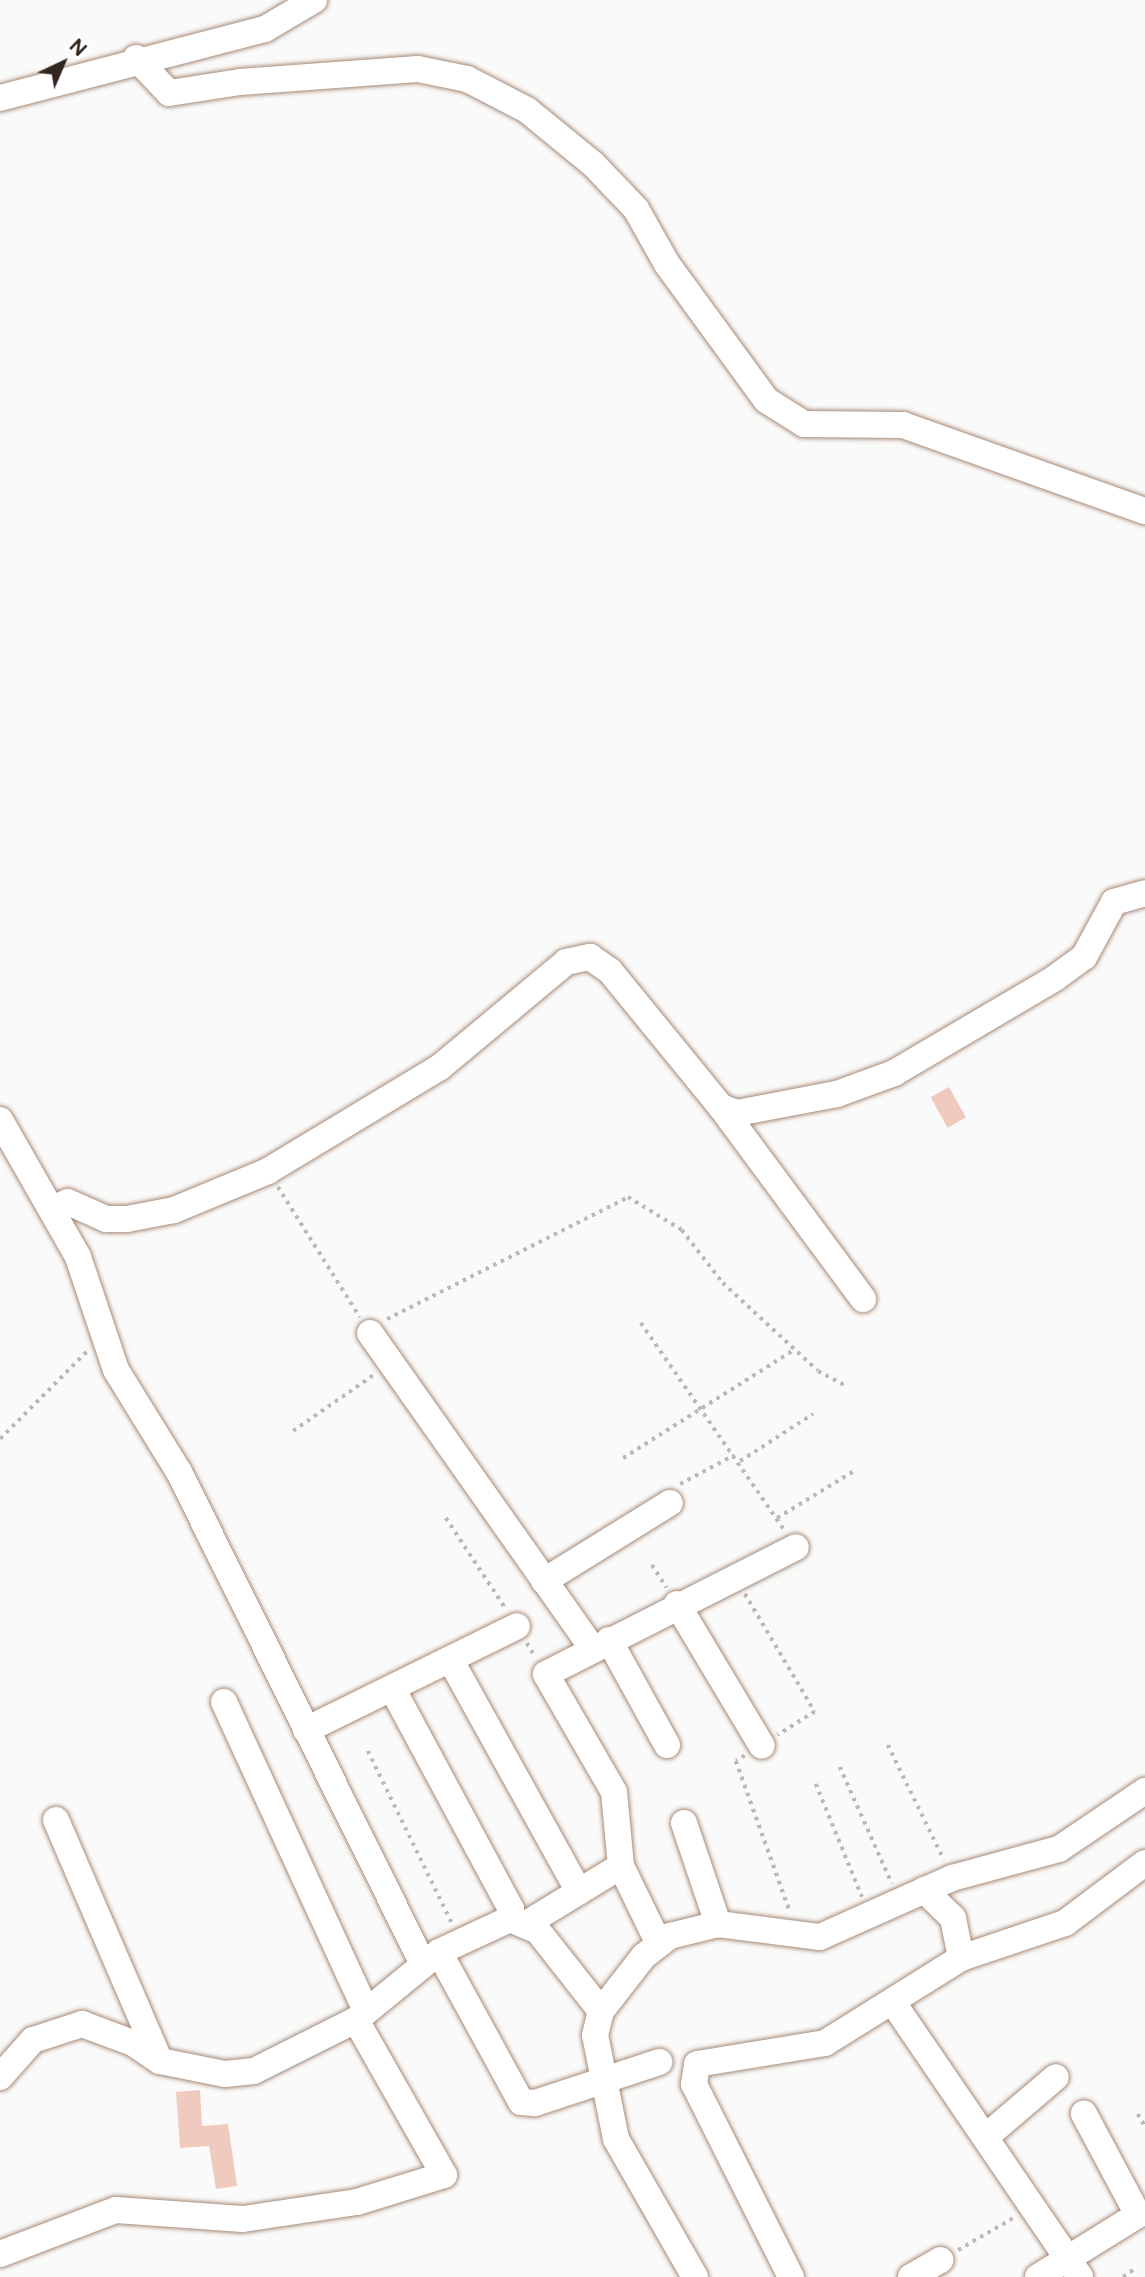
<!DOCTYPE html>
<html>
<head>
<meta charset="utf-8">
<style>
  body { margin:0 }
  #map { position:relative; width:1145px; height:2277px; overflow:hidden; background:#fafafa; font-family:Figtree,sans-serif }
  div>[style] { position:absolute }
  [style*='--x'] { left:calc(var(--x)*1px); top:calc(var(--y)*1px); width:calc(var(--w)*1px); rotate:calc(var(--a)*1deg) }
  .building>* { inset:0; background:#f0cabe; transform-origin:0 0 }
  .path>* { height:3.5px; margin-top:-1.75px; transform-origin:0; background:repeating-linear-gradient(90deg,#bcb8b6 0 3.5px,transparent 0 8.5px) }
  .roads { filter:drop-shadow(0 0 2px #a78a75) drop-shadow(0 0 2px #a78a75) }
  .minor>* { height:26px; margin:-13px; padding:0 13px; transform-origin:13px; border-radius:13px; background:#fff }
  span { translate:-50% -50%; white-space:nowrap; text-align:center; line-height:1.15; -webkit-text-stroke:6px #fff; paint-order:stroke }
  .north { position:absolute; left:28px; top:28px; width:70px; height:70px; -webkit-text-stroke:5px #fff; paint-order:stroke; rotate:44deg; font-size:19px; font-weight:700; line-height:28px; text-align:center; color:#32261e }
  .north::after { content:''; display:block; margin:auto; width:24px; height:32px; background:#32261e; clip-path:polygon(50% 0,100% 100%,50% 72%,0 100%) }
</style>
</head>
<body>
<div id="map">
  <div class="building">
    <i style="left:949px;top:1087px;width:35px;height:21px;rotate:61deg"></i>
    <i style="clip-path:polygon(200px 2090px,202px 2126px,228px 2124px,237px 2186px,216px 2189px,209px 2146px,180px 2148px,176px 2092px)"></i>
  </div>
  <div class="path">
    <i style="--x:278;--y:1187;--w:154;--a:57.8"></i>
    <i style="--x:387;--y:1319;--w:270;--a:-26.8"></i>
    <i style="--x:628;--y:1197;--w:63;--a:31.4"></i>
    <i style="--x:682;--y:1230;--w:67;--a:52.3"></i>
    <i style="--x:723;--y:1283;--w:129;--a:42.8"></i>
    <i style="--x:818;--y:1371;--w:32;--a:28"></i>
    <i style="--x:641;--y:1323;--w:253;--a:55.3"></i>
    <i style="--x:293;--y:1431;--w:100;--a:-34.8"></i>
    <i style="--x:0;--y:1439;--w:124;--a:-45.3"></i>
    <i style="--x:623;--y:1458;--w:202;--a:-32.3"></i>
    <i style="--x:740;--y:1461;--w:87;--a:-32.8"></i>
    <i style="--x:680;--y:1484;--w:61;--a:-28.2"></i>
    <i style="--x:446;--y:1518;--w:109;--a:56.6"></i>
    <i style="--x:777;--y:1518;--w:90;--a:-31.4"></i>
    <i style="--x:652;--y:1565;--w:27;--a:57"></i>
    <i style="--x:745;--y:1594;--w:137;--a:59.3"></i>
    <i style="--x:815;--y:1712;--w:44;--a:148.1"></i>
    <i style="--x:527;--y:1643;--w:16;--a:60"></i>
    <i style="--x:888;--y:1745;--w:128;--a:64"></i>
    <i style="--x:368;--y:1751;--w:191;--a:64"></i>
    <i style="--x:745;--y:1756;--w:10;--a:151"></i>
    <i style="--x:736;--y:1761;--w:160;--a:70.3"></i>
    <i style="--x:840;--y:1767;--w:128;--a:66"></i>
    <i style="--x:816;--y:1784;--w:122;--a:67.8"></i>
    <i style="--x:1138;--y:2114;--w:14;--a:60"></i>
    <i style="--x:958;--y:2250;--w:66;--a:-30.1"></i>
    <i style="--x:1123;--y:2277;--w:16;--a:-35"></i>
  </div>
  <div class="roads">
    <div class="minor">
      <i style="--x:136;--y:58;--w:48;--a:46.7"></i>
      <i style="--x:169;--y:93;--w:72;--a:-8.8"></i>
      <i style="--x:240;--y:82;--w:178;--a:-4.2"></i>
      <i style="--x:418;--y:69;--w:50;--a:11.5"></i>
      <i style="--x:467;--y:79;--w:68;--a:27.3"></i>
      <i style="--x:527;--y:110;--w:85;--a:39.3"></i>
      <i style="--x:593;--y:164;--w:62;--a:46.3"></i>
      <i style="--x:636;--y:209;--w:63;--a:60.6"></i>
      <i style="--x:667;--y:264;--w:168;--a:53.9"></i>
      <i style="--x:766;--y:400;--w:45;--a:32.3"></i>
      <i style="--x:804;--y:424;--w:99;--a:0.6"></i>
      <i style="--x:903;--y:425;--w:257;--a:19.6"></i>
      <i style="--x:0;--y:98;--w:274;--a:-14.6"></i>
      <i style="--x:265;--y:29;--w:57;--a:-30.6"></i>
      <i style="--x:721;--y:1107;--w:239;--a:53.5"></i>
      <i style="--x:0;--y:1120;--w:158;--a:60.3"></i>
      <i style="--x:78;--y:1257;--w:119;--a:71.4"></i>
      <i style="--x:116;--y:1370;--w:120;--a:58.3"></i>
      <i style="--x:179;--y:1472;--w:547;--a:63.62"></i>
      <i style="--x:51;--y:1209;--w:18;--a:-22"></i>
      <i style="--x:68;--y:1202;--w:42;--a:24.1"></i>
      <i style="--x:106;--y:1219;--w:21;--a:0"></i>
      <i style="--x:127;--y:1219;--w:48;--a:-10.8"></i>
      <i style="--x:174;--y:1210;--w:102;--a:-22.5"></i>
      <i style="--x:268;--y:1171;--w:200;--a:-31.1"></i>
      <i style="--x:439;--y:1068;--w:165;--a:-39.8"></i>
      <i style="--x:566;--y:962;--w:25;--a:-12"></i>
      <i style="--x:590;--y:957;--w:24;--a:35"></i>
      <i style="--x:610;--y:971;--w:176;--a:50.8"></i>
      <i style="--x:721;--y:1107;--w:17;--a:21"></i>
      <i style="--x:737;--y:1113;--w:102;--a:-10.8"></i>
      <i style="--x:837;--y:1094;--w:61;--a:-20.2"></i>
      <i style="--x:894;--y:1073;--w:187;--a:-30.5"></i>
      <i style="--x:1055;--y:978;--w:36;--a:-36"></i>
      <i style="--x:1084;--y:957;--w:63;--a:-61.4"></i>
      <i style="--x:1114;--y:902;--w:32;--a:-16"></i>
      <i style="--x:370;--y:1333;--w:387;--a:54.8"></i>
      <i style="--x:544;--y:1581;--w:148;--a:-31.8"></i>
      <i style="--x:677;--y:1604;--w:165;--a:59.1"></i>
      <i style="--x:609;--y:1640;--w:120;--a:61.1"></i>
      <i style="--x:450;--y:1659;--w:266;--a:61"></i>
      <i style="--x:392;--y:1688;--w:251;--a:61.7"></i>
      <i style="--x:511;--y:1909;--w:10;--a:96"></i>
      <i style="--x:224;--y:1702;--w:340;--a:65.3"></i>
      <i style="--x:306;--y:1730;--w:235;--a:-26.2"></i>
      <i style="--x:56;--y:1820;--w:262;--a:66.7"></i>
      <i style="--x:684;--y:1823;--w:107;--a:71.4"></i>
      <i style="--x:924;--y:1890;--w:40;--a:44"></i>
      <i style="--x:953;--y:1918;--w:41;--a:78.7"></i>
      <i style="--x:526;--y:1924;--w:111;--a:-31.4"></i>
      <i style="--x:659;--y:1944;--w:87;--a:-116"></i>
      <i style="--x:621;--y:1866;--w:74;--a:-95.4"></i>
      <i style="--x:614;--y:1792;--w:136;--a:-120"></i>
      <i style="--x:546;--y:1674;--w:280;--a:-26.9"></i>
      <i style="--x:439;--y:1952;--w:171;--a:61.3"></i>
      <i style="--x:521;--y:2102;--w:14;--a:4"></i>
      <i style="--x:535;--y:2103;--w:131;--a:-18.3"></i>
      <i style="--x:894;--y:2004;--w:330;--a:55.7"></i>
      <i style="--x:0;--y:2077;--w:50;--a:-48.3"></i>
      <i style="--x:33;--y:2040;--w:52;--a:-18.1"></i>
      <i style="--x:82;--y:2024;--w:54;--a:20.4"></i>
      <i style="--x:133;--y:2043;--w:32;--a:34"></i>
      <i style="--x:160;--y:2061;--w:66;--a:11.3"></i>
      <i style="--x:225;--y:2074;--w:29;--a:-6"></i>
      <i style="--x:254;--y:2071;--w:114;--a:-26.6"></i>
      <i style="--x:356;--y:2020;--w:107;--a:-39.3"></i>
      <i style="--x:439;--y:1952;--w:78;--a:-24.9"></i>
      <i style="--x:510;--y:1919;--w:30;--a:23"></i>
      <i style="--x:538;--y:1931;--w:102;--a:51.8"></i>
      <i style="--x:988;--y:2135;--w:89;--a:-40.5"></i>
      <i style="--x:0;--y:2254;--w:124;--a:-20.8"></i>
      <i style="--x:116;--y:2210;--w:127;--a:4.1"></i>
      <i style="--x:243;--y:2219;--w:115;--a:-8.5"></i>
      <i style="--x:357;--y:2202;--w:91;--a:-17.2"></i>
      <i style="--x:444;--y:2175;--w:178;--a:-119.6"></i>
      <i style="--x:695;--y:2277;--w:159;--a:-119.8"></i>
      <i style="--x:616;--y:2139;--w:106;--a:-101.4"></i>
      <i style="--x:595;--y:2035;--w:25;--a:-76"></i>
      <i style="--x:601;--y:2011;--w:70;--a:-52"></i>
      <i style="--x:644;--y:1956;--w:33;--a:-38"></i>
      <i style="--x:670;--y:1936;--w:49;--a:-14"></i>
      <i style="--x:718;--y:1924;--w:103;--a:7.3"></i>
      <i style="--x:820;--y:1937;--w:145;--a:-24.1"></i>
      <i style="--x:952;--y:1878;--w:111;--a:-15.2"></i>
      <i style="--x:1059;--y:1849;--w:104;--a:-34"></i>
      <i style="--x:791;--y:2277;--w:216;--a:-116.7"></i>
      <i style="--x:694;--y:2084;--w:20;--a:-81"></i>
      <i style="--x:697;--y:2064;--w:130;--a:-9.3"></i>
      <i style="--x:825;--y:2043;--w:160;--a:-32"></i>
      <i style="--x:961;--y:1958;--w:110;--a:-18.6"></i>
      <i style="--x:1065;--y:1923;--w:100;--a:-36.9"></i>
      <i style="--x:911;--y:2277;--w:34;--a:-30"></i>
      <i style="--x:1038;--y:2277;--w:118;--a:-31.8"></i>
      <i style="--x:1138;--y:2215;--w:115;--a:-118.1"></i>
    </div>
  </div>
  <div class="north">N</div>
</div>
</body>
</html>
